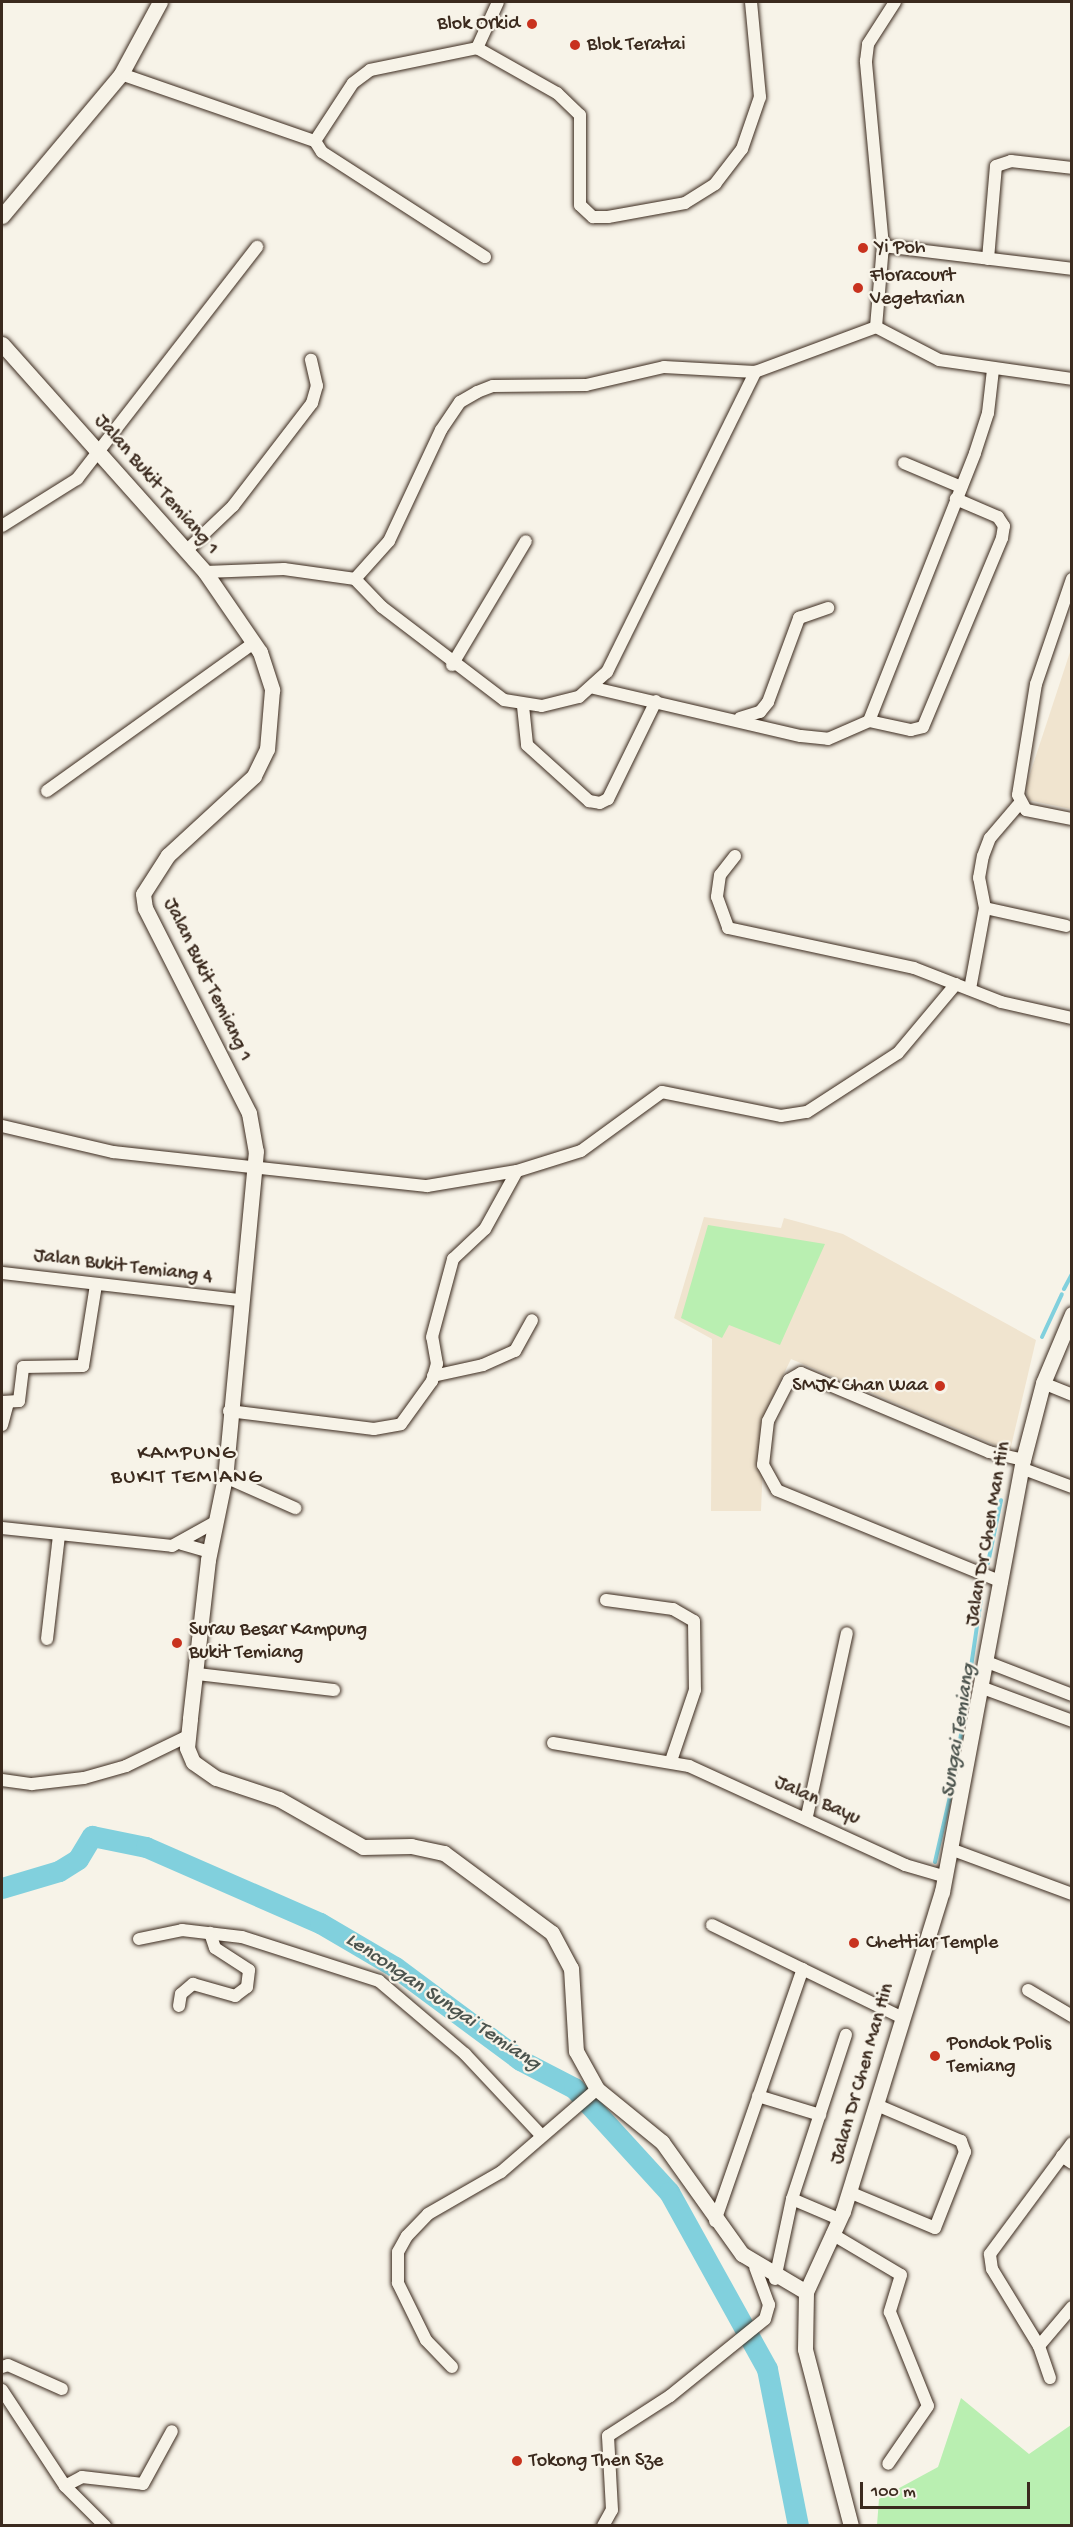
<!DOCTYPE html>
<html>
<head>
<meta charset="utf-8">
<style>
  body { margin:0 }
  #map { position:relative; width:1073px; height:2527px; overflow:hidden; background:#f7f3e8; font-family:"Gochi Hand",sans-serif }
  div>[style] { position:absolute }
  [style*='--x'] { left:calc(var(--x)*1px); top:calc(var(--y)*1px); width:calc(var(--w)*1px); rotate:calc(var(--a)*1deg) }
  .built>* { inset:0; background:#f0e4cf }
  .green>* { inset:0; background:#b9efb1 }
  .stream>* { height:4px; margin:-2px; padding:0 2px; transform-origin:2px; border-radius:2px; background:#81d0dd }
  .river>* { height:21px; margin:-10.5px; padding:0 10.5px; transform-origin:10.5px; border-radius:10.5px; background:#81d0dd }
  .roads { filter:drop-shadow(0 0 2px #3b2a1e) drop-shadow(0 0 2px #3b2a1e) }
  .minor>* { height:12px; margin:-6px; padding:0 6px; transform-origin:6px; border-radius:6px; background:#f7f3e8 }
  .tertiary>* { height:15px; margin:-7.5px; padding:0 7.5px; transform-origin:7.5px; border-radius:7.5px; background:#f7f3e8 }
  .dots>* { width:16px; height:16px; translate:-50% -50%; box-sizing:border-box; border:3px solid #f7f3e8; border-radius:50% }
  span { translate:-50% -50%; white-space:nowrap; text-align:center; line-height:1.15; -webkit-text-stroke:4.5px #f7f3e8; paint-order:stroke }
  .poi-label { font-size:20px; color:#3b2a1e }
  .right { translate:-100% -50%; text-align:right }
  .left { translate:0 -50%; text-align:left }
  .street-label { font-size:20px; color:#3b2a1e }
  .neighbourhood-label { font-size:21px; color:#3b2a1e; letter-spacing:1.5px }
  .water-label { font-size:21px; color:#4c544e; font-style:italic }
  .frame { position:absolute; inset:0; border:3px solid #3b2a1e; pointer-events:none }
  .scale { position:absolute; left:860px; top:2482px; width:170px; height:27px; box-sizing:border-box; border:3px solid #3b2a1e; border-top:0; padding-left:8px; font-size:18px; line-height:21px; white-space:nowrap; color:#3b2a1e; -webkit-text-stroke:4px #f7f3e8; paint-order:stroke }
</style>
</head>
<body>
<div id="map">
  <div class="built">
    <i style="clip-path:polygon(1071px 649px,1071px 809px,1028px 800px,1026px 786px)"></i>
    <i style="clip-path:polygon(704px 1217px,781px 1228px,784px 1218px,843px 1234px,1036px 1340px,1010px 1451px,791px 1359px,765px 1413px,761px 1511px,711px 1511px,712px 1339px,674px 1318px)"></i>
  </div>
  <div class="green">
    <i style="clip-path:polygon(708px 1225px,825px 1244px,780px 1345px,729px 1325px,722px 1338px,681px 1318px)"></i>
    <i style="clip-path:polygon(961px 2398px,1029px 2454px,1071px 2425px,1071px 2525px,877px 2525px,879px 2499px,938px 2467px)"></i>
  </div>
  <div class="stream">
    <i style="--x:1064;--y:1289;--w:17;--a:-62"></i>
    <i style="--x:1042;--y:1337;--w:47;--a:-65.1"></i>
    <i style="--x:988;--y:1563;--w:64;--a:-78.3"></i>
    <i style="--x:935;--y:1862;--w:89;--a:-77.1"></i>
    <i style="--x:955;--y:1775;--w:179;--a:-81.6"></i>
  </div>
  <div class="river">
    <i style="--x:2;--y:1888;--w:59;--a:-16.6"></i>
    <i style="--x:59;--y:1871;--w:22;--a:-32"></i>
    <i style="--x:78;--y:1859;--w:27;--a:-59"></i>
    <i style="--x:92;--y:1836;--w:55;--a:11.5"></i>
    <i style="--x:146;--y:1847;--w:190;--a:23.6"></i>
    <i style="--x:320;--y:1923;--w:87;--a:30.4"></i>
    <i style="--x:395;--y:1967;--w:156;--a:36.6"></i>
    <i style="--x:520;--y:2060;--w:61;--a:27.4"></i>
    <i style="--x:574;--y:2088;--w:141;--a:47.6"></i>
    <i style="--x:669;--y:2192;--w:202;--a:61"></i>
    <i style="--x:767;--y:2369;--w:160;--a:78.8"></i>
  </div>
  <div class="roads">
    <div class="minor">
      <i style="--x:498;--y:2;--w:51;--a:114.5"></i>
      <i style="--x:477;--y:48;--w:92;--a:29.4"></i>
      <i style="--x:557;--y:93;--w:32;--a:44"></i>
      <i style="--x:580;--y:115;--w:90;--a:90"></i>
      <i style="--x:580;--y:205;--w:18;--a:43"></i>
      <i style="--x:593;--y:217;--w:15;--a:0"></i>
      <i style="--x:608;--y:217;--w:78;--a:-10.3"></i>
      <i style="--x:685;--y:203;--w:36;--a:-32"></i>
      <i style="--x:715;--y:184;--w:44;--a:-52.4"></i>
      <i style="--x:742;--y:149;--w:55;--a:-70.9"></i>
      <i style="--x:760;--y:97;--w:95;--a:-95.4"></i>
      <i style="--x:121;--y:74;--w:205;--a:19.1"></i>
      <i style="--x:315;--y:141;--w:13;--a:58"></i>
      <i style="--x:322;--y:152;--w:194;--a:32.8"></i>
      <i style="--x:315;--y:141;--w:69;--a:-56.8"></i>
      <i style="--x:353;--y:83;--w:21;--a:-37"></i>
      <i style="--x:370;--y:70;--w:109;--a:-11.6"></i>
      <i style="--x:883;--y:246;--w:190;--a:6.9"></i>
      <i style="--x:988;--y:259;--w:93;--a:-85.1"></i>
      <i style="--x:996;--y:166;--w:16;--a:-18"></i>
      <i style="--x:1011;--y:161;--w:61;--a:6.5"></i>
      <i style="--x:876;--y:327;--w:71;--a:27.6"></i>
      <i style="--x:939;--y:360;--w:134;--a:8.1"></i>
      <i style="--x:904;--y:463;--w:62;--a:22.8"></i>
      <i style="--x:2;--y:526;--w:89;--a:-32.1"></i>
      <i style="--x:77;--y:479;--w:294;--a:-52.2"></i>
      <i style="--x:187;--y:550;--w:64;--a:-43.7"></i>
      <i style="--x:233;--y:506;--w:130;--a:-52.5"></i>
      <i style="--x:312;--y:403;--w:18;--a:-74"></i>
      <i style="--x:317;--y:386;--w:27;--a:-103"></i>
      <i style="--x:205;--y:572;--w:79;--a:-2.2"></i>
      <i style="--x:284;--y:569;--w:72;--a:8"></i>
      <i style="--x:355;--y:579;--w:39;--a:46"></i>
      <i style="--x:382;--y:607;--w:153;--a:37.3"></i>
      <i style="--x:504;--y:700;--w:38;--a:9"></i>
      <i style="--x:542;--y:706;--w:38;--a:-14"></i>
      <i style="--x:579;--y:697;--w:38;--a:-42"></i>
      <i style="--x:607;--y:672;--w:335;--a:-63.7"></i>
      <i style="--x:355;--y:579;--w:51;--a:-48.2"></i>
      <i style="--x:389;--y:541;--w:123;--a:-64.9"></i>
      <i style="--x:441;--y:430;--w:34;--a:-56"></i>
      <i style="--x:460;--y:402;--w:20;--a:-30"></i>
      <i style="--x:477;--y:392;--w:17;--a:-21"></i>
      <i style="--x:493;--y:386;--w:93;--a:-0.6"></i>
      <i style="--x:586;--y:385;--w:80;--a:-13"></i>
      <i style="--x:664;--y:367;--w:91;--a:3.1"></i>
      <i style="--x:755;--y:372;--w:129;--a:-20.4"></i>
      <i style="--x:876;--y:327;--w:81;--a:-85.1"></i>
      <i style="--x:883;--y:246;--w:186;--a:-95.3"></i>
      <i style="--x:866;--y:61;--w:17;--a:-83"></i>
      <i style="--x:868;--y:44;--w:50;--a:-57.3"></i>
      <i style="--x:1072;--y:579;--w:111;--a:108.9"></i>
      <i style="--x:1036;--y:684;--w:112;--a:99.2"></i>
      <i style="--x:1018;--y:795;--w:17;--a:62"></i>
      <i style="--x:1026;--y:810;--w:47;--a:11.1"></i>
      <i style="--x:452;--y:665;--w:144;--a:-59.2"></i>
      <i style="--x:594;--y:688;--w:212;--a:13.1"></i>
      <i style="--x:801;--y:736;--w:27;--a:6"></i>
      <i style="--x:828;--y:739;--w:45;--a:-23.7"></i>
      <i style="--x:869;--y:721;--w:288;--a:-68.4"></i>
      <i style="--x:975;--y:453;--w:42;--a:-72"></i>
      <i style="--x:988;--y:413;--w:43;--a:-83.4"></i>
      <i style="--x:523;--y:706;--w:39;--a:84"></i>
      <i style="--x:527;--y:745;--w:84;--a:42.1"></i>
      <i style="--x:589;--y:801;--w:11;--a:10"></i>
      <i style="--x:600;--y:803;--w:9;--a:-27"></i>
      <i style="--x:608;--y:799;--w:109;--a:-63.9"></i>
      <i style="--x:740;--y:718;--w:21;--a:-17"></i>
      <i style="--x:760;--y:712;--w:13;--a:-51"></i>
      <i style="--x:768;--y:702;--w:90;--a:-69.7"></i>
      <i style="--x:799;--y:618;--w:31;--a:-19"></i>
      <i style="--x:869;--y:721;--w:43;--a:12.1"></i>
      <i style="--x:911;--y:730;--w:12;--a:-14"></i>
      <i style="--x:923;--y:727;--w:205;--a:-67.3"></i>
      <i style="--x:1002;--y:538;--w:12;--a:-81"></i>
      <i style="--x:1004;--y:526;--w:11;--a:-124"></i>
      <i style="--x:998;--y:517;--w:46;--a:-156.8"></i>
      <i style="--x:47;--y:791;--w:254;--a:-35.6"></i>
      <i style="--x:735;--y:856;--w:24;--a:128"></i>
      <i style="--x:720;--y:875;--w:22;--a:98"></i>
      <i style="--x:717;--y:897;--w:33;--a:70"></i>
      <i style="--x:728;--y:928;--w:190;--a:12.1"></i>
      <i style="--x:914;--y:968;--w:93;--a:21.3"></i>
      <i style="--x:1001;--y:1002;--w:73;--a:12.7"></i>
      <i style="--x:985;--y:908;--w:83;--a:12.5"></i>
      <i style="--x:970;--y:989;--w:82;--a:-79.5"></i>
      <i style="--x:985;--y:908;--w:31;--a:-101"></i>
      <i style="--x:979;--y:878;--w:22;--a:-80"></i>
      <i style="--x:983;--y:856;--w:19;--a:-69"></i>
      <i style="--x:990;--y:838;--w:46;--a:-49.4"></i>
      <i style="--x:2;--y:1126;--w:114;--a:13.2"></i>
      <i style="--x:113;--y:1152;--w:316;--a:6.2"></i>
      <i style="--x:427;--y:1186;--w:91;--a:-9.5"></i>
      <i style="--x:517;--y:1171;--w:67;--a:-17.4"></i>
      <i style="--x:581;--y:1151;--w:100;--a:-36.1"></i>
      <i style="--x:662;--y:1092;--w:121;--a:11.4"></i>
      <i style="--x:781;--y:1116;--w:26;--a:-9"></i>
      <i style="--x:807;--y:1112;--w:108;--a:-33"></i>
      <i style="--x:898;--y:1053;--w:90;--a:-50"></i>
      <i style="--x:2;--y:1273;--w:239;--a:6.5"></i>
      <i style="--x:433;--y:1376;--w:51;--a:-12.4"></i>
      <i style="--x:483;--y:1365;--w:35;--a:-24"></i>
      <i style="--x:515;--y:1351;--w:35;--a:-61"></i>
      <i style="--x:1043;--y:1383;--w:31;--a:22"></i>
      <i style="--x:2;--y:1402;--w:17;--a:-3"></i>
      <i style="--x:19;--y:1401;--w:34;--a:-83"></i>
      <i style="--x:23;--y:1367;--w:60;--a:-1"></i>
      <i style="--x:83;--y:1366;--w:82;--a:-80.9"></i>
      <i style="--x:229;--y:1411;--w:146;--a:7.1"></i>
      <i style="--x:374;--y:1429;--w:27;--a:-10"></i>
      <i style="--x:401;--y:1424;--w:53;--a:-54.2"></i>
      <i style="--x:432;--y:1381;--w:18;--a:-74"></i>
      <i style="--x:437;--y:1364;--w:27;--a:-100"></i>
      <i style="--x:432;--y:1337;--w:81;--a:-74.9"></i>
      <i style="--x:453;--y:1259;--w:44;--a:-43.2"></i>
      <i style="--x:485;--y:1229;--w:66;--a:-61.1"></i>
      <i style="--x:2;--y:1425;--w:23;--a:-75"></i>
      <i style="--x:1021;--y:1468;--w:54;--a:20.4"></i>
      <i style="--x:225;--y:1477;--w:77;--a:23.9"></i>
      <i style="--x:2;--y:1528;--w:171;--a:6"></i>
      <i style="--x:172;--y:1546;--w:51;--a:-29.1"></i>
      <i style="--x:182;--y:1544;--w:29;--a:16"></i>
      <i style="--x:1002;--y:1582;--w:243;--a:-157.8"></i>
      <i style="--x:777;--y:1490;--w:29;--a:-119"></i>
      <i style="--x:763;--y:1465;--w:44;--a:-83.5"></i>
      <i style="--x:768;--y:1421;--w:46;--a:-62.9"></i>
      <i style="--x:789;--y:1380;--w:14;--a:-30"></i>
      <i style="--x:801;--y:1373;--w:204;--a:22.8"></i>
      <i style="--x:989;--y:1452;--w:35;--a:13"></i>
      <i style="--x:606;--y:1600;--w:68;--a:7.7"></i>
      <i style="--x:673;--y:1609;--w:24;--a:30"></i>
      <i style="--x:694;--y:1621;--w:69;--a:89.2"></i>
      <i style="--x:695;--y:1690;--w:75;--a:108.7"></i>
      <i style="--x:47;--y:1639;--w:105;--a:-83.4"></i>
      <i style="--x:987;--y:1662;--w:91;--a:21.2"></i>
      <i style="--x:197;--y:1674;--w:138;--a:6.7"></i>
      <i style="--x:983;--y:1688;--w:95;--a:20.3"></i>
      <i style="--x:553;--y:1743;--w:138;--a:9.6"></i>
      <i style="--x:689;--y:1766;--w:238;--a:24.6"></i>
      <i style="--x:905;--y:1865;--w:43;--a:16.3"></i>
      <i style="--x:2;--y:1780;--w:30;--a:8"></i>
      <i style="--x:32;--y:1784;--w:52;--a:-6.6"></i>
      <i style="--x:84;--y:1778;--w:44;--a:-15.9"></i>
      <i style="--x:126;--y:1766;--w:69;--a:-25.8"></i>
      <i style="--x:807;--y:1816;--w:187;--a:-77.7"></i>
      <i style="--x:953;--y:1850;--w:127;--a:20.3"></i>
      <i style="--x:712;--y:1925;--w:210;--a:26"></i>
      <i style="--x:139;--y:1939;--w:44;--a:-11.8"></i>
      <i style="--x:182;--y:1930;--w:60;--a:6.7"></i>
      <i style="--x:242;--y:1937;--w:144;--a:17.8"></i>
      <i style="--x:379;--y:1981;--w:113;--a:40.3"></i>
      <i style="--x:465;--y:2054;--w:112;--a:46.8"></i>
      <i style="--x:1028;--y:1990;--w:51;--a:30.6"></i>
      <i style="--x:179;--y:2006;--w:12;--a:-81"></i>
      <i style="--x:181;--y:1994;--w:16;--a:-40"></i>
      <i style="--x:193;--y:1984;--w:44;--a:15.9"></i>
      <i style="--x:235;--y:1996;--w:15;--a:-37"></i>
      <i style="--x:247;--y:1987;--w:17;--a:-83"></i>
      <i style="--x:249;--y:1970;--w:40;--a:-147.1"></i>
      <i style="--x:215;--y:1948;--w:16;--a:-108"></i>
      <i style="--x:758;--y:2096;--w:65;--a:17"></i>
      <i style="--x:1062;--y:2156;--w:12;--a:35"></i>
      <i style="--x:849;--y:2192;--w:93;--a:22.7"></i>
      <i style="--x:935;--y:2228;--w:82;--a:-68.5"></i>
      <i style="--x:965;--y:2152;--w:12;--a:-110"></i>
      <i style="--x:961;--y:2141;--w:91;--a:-156.8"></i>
      <i style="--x:839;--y:2219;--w:51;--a:-156.9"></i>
      <i style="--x:792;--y:2199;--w:173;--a:-71.8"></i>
      <i style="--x:715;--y:2221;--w:267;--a:-70.8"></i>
      <i style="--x:832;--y:2234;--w:80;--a:30.7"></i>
      <i style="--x:901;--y:2275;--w:39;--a:107"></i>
      <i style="--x:890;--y:2312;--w:101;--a:68"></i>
      <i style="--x:928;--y:2406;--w:70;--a:124.6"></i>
      <i style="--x:775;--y:2279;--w:82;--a:-78"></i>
      <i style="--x:1039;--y:2346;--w:51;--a:-49.8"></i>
      <i style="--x:2;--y:2367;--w:6;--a:-18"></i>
      <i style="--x:8;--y:2365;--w:59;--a:24"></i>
      <i style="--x:452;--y:2367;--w:37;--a:-134"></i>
      <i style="--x:426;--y:2340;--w:64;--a:-116.2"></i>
      <i style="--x:398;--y:2283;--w:31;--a:-90"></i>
      <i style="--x:398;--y:2252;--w:18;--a:-61"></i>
      <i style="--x:407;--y:2236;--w:30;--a:-46"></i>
      <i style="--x:428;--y:2214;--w:84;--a:-29.9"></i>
      <i style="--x:501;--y:2172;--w:127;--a:-40.8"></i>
      <i style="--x:1050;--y:2378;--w:34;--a:-109"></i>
      <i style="--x:1039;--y:2346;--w:90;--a:-121.4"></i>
      <i style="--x:992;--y:2269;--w:15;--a:-98"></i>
      <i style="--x:990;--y:2254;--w:138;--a:-53.5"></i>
      <i style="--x:2;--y:2390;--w:115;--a:56.7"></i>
      <i style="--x:65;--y:2486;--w:57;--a:45"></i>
      <i style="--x:65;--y:2486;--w:19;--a:-28"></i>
      <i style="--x:82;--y:2477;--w:61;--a:6.5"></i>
      <i style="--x:143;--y:2484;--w:60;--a:-61.3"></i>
      <i style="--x:603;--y:2526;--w:18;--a:-61"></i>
      <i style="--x:612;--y:2510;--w:74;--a:-93.1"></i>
      <i style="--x:608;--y:2436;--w:74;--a:-32.8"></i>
      <i style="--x:670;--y:2396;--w:122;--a:-39"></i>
      <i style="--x:765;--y:2319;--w:15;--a:-74"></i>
      <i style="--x:769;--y:2305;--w:40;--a:-110.2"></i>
    </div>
    <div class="tertiary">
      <i style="--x:2;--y:216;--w:185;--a:-50"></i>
      <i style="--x:121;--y:74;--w:82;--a:-61.6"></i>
      <i style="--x:2;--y:344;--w:305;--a:48.3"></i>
      <i style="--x:205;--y:572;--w:97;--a:55.5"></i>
      <i style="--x:260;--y:652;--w:40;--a:72"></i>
      <i style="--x:272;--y:690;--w:59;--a:94.8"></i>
      <i style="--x:267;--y:749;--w:30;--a:116"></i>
      <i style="--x:254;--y:776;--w:117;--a:137.4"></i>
      <i style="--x:168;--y:855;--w:46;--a:122.7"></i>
      <i style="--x:143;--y:894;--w:14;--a:82"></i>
      <i style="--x:145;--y:908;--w:230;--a:63.1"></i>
      <i style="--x:249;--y:1113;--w:39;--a:80"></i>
      <i style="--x:256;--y:1151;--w:327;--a:95.4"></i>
      <i style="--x:225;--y:1477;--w:85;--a:101.6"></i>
      <i style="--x:208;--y:1560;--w:160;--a:96.5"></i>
      <i style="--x:190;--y:1719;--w:29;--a:96"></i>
      <i style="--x:187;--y:1748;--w:15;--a:67"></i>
      <i style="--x:193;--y:1762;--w:28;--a:35"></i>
      <i style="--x:216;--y:1778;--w:66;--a:18.4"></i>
      <i style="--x:279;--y:1799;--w:97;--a:29.7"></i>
      <i style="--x:363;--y:1847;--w:48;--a:-1.2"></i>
      <i style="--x:411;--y:1846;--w:34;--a:12"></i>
      <i style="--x:444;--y:1853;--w:134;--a:36.5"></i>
      <i style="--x:552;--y:1933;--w:40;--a:62"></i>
      <i style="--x:571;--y:1968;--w:83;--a:86.6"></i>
      <i style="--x:576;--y:2051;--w:43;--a:61.1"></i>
      <i style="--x:597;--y:2089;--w:84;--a:39.2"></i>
      <i style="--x:662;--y:2142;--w:138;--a:54.5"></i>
      <i style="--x:742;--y:2254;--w:74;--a:30.7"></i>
      <i style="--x:851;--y:2526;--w:183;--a:-104.6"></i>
      <i style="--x:805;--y:2349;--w:57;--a:-89"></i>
      <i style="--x:806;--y:2292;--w:89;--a:-65.4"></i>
      <i style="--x:843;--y:2211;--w:334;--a:-72.8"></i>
      <i style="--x:942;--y:1892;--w:440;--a:-79.4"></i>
      <i style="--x:1023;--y:1460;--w:80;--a:-75.4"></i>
      <i style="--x:1043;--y:1383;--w:75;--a:-67.2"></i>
    </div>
  </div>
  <div class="dots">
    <i style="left:532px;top:24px;background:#c8321e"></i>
    <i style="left:575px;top:45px;background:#c8321e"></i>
    <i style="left:863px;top:248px;background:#c8321e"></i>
    <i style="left:858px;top:288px;background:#c8321e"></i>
    <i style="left:940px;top:1386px;background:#c8321e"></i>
    <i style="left:177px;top:1643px;background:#c8321e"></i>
    <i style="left:854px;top:1943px;background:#c8321e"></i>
    <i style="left:935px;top:2056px;background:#c8321e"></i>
    <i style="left:517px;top:2461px;background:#c8321e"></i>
  </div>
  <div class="poi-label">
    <span class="right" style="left:520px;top:24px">Blok Orkid</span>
    <span class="left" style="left:587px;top:45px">Blok Teratai</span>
    <span class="left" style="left:875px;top:248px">Yi Poh</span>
    <span class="left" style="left:870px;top:288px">Floracourt<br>Vegetarian</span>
    <span class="right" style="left:928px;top:1386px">SMJK Chan Waa</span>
    <span class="left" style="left:189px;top:1642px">Surau Besar Kampung<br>Bukit Temiang</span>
    <span class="left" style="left:866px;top:1943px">Chettiar Temple</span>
    <span class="left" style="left:947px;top:2056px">Pondok Polis<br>Temiang</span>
    <span class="left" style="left:529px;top:2461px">Tokong Then Sze</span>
  </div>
  <div class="street-label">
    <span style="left:156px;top:485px;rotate:49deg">Jalan Bukit Temiang 1</span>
    <span style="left:207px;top:980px;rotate:64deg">Jalan Bukit Temiang 1</span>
    <span style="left:123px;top:1267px;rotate:7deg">Jalan Bukit Temiang 4</span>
    <span style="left:989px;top:1534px;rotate:-80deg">Jalan Dr Chen Man Hin</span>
    <span style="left:817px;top:1801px;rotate:25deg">Jalan Bayu</span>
    <span style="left:863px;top:2074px;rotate:-74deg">Jalan Dr Chen Man Hin</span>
  </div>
  <div class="neighbourhood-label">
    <span style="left:187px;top:1467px">KAMPUNG<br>BUKIT TEMIANG</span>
  </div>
  <div class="water-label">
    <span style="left:960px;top:1731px;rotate:-81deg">Sungai Temiang</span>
    <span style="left:442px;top:2003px;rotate:34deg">Lencongan Sungai Temiang</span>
  </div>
  <div class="frame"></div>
  <div class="scale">100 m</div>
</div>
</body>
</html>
